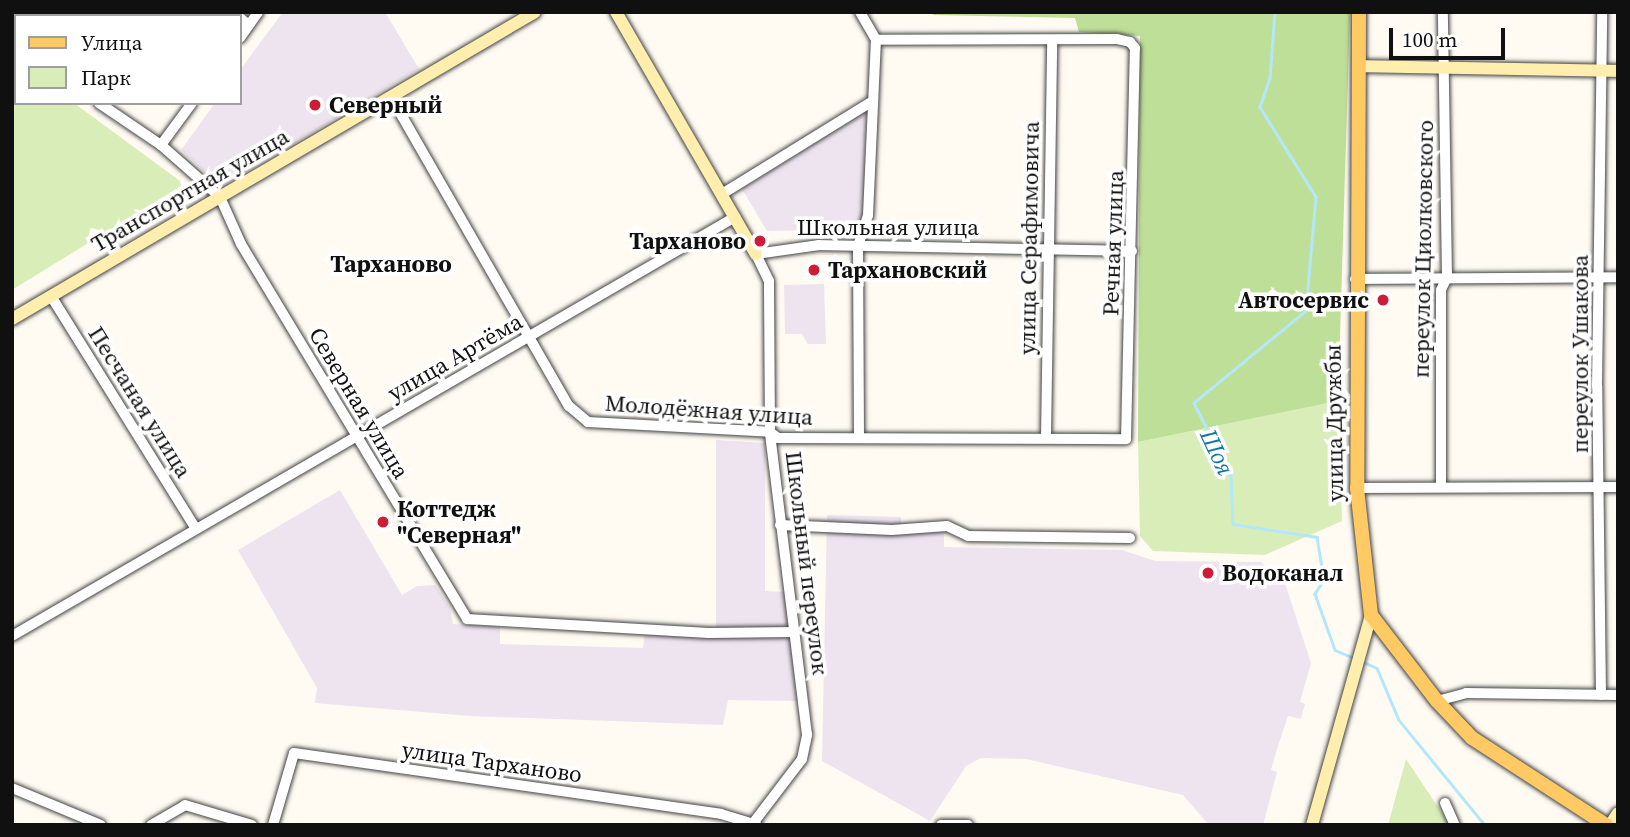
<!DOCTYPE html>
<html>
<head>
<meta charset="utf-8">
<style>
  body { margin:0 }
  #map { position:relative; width:1630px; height:837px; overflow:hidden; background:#fffbf3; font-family:"Source Serif 4",serif }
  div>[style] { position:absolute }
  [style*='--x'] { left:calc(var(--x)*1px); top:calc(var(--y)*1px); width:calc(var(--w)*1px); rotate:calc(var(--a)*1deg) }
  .industrial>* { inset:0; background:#ede4ef }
  .green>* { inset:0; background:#d9edb9 }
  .forest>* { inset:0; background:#bedf97 }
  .stream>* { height:2.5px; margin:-1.25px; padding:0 1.25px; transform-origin:1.25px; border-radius:1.25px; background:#b4e7fa }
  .roads { filter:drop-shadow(0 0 2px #434343) drop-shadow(0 0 2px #434343) }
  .street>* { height:10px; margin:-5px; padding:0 5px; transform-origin:5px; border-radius:5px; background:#fff }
  .secondary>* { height:12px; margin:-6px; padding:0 6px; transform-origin:6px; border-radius:6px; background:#ffeeae }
  .primary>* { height:14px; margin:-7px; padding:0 7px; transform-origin:7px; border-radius:7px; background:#ffca63 }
  .dots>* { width:19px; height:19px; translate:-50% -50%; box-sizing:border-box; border:4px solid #fff; border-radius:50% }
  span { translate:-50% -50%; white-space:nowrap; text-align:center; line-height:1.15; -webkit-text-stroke:7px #fff; paint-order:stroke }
  .poi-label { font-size:23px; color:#101010; font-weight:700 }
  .left { translate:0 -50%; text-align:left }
  .right { translate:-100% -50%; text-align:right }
  .street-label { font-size:23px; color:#101010 }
  .neighbourhood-label { font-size:24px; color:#101010; font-weight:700 }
  .water-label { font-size:24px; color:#0f76ac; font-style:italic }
  .frame { position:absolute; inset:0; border:14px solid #101010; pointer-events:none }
  .legend { position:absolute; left:14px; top:14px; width:228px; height:91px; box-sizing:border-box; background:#fff; border:2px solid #9f9f9f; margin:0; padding:9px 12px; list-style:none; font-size:21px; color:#101010 }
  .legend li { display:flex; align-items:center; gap:14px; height:35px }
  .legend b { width:35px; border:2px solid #9f9f9f }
  .scale { position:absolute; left:1389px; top:28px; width:116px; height:32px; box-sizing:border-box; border:4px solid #101010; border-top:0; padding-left:9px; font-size:21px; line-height:24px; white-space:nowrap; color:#101010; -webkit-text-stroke:5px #fff; paint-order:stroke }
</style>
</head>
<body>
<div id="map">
  <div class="industrial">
    <i style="clip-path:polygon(283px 12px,385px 12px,419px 69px,221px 187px,181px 150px,215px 103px,240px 103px,240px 70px)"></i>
    <i style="clip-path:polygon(866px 111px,863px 229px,767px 231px,742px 189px)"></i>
    <i style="clip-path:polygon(824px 284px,826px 344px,808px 344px,802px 334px,785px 334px,784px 285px)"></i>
    <i style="clip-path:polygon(716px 440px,765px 443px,765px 591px,787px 592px,799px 701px,728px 700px,723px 725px,470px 716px,315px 703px,317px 688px,238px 550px,340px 490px,402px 595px,417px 586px,435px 585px,450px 607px,453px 624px,500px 627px,500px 644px,643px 648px,645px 631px,716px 634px)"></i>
    <i style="clip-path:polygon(827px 515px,901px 517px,901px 533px,944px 532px,944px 547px,1122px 550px,1155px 561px,1261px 562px,1284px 580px,1311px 663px,1300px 702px,1305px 704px,1301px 719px,1288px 716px,1277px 749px,1271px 770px,1277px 772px,1263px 825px,1209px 825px,1183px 795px,1026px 759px,981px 758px,966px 766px,930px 821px,822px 761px)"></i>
  </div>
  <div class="green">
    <i style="clip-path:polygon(12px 58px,16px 103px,74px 103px,184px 184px,12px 290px)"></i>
    <i style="clip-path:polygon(1338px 401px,1342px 521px,1265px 555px,1153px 551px,1140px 536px,1138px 442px)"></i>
    <i style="clip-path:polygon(1406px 759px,1450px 825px,1388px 825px)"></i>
  </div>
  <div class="forest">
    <i style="clip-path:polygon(937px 12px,1350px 12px,1338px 401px,1138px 442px,1140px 36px,1079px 32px,1075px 18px,932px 15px)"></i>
  </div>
  <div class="stream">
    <i style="--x:1275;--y:12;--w:66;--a:94.3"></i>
    <i style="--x:1270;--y:78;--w:31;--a:109"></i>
    <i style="--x:1260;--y:107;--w:106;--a:58.1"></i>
    <i style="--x:1316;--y:197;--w:114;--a:95"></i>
    <i style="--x:1306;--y:311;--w:145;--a:140.6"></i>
    <i style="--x:1194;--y:403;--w:83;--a:63.4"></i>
    <i style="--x:1231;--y:477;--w:47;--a:87.6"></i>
    <i style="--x:1233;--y:524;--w:85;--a:8.8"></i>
    <i style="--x:1317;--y:537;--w:44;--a:80.8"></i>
    <i style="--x:1324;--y:580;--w:17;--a:123"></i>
    <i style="--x:1315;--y:594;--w:59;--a:70.3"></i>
    <i style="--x:1335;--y:650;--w:21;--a:23"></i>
    <i style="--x:1363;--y:662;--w:15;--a:23"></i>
    <i style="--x:1377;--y:668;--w:56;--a:67.1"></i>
    <i style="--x:1399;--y:720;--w:136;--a:50.7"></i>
  </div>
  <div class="roads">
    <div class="street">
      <i style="--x:860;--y:12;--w:32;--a:60"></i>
      <i style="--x:133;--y:16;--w:4;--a:-63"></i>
      <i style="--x:240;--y:18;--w:11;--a:38"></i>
      <i style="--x:240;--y:38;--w:32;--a:-55"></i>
      <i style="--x:12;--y:46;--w:4;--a:27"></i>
      <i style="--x:391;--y:97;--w:357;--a:60.1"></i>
      <i style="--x:569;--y:406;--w:25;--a:40"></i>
      <i style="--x:588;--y:422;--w:182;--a:3.1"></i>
      <i style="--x:770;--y:432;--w:10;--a:37"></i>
      <i style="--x:778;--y:438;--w:348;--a:0.2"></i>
      <i style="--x:1126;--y:439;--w:391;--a:-88.7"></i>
      <i style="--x:1135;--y:48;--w:8;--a:-130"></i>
      <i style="--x:1130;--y:42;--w:13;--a:-167"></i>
      <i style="--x:1117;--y:39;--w:241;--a:179.8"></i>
      <i style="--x:99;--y:103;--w:75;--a:34.1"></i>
      <i style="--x:161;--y:145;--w:79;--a:41.4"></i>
      <i style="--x:220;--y:197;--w:51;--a:65.9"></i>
      <i style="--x:241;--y:244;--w:438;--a:58.9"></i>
      <i style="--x:467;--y:619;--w:242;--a:3.3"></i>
      <i style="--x:709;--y:633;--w:86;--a:-0.7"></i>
      <i style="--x:161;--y:145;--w:52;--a:-53.6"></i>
      <i style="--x:722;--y:194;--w:175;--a:-31.7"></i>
      <i style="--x:1355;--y:279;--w:263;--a:-0.4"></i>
      <i style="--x:51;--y:296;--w:274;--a:58.1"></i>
      <i style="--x:859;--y:437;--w:191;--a:-90.3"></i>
      <i style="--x:858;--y:246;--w:33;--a:-72"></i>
      <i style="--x:868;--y:215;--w:175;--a:-87.4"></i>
      <i style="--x:1046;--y:437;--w:397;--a:-89.1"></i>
      <i style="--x:1441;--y:486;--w:196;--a:-90"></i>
      <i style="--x:1441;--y:290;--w:14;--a:-65"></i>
      <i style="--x:1447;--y:277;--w:265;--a:-90.9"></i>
      <i style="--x:1357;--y:488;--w:261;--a:-0.2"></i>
      <i style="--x:780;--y:525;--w:112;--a:2.6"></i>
      <i style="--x:892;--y:530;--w:55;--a:-4.2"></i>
      <i style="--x:947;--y:526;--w:23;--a:25"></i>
      <i style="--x:968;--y:536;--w:162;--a:0.7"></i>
      <i style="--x:12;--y:636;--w:836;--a:-30.09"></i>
      <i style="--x:1601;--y:695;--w:309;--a:-90.7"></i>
      <i style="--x:1597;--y:386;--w:374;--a:-89.2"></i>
      <i style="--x:1437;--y:701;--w:30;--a:-15"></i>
      <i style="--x:1466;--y:693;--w:152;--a:0.8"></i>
      <i style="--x:12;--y:788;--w:96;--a:22.6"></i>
      <i style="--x:1445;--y:803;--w:24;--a:66"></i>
      <i style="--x:754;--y:822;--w:79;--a:-52.7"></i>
      <i style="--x:802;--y:759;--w:25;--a:-78"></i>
      <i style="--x:807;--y:735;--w:305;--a:-97"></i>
      <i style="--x:770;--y:432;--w:151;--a:-90.4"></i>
      <i style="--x:769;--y:281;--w:30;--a:-116"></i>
      <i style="--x:756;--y:254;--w:64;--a:-8.1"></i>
      <i style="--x:819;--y:245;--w:313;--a:1.1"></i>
      <i style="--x:151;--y:825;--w:39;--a:-30"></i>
      <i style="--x:185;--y:805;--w:70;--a:16.6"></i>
      <i style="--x:273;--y:825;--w:75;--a:-73.7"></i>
      <i style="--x:294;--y:753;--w:431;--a:8.1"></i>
      <i style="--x:721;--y:814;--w:37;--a:17"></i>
      <i style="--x:941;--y:825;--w:27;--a:0"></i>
    </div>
    <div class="secondary">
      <i style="--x:616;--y:12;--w:280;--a:60"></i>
      <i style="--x:1359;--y:66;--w:259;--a:1.1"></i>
      <i style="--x:12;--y:319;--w:606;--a:-30.41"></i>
      <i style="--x:1312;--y:825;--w:218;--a:-74.3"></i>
      <i style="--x:1610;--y:825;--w:14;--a:-56"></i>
    </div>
    <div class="primary">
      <i style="--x:1359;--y:12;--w:476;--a:90.2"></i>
      <i style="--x:1357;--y:488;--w:128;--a:83.7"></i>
      <i style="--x:1371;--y:615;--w:108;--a:52.5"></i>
      <i style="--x:1437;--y:701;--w:51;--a:46.6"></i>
      <i style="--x:1472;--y:738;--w:160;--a:33"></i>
    </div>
  </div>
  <div class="dots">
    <i style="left:315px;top:105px;background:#cb1d36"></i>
    <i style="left:760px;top:241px;background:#cb1d36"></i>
    <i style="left:814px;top:270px;background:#cb1d36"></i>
    <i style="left:1383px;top:300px;background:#cb1d36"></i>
    <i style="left:383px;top:522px;background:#cb1d36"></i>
    <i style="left:1208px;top:573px;background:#cb1d36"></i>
  </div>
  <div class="poi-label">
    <span class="left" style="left:329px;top:105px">Северный</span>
    <span class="right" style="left:746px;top:241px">Тарханово</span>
    <span class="left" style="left:828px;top:270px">Тархановский</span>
    <span class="right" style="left:1369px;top:300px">Автосервис</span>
    <span class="left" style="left:397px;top:522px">Коттедж<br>"Северная"</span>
    <span class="left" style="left:1222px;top:573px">Водоканал</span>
  </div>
  <div class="street-label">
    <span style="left:190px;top:190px;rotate:-30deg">Транспортная улица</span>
    <span style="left:888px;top:227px">Школьная улица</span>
    <span style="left:1029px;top:238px;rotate:-89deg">улица Серафимовича</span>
    <span style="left:1113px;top:243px;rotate:-88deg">Речная улица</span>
    <span style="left:1423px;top:249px;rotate:-89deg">переулок Циолковского</span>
    <span style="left:1580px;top:354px;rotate:-90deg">переулок Ушакова</span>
    <span style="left:455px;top:357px;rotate:-30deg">улица Артёма</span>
    <span style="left:140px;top:402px;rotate:58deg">Песчаная улица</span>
    <span style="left:359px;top:403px;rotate:59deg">Северная улица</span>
    <span style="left:709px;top:410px;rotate:4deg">Молодёжная улица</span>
    <span style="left:1334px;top:423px;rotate:-91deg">улица Дружбы</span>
    <span style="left:807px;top:563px;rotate:83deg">Школьный переулок</span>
    <span style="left:492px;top:762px;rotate:8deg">улица Тарханово</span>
  </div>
  <div class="neighbourhood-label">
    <span style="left:391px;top:264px">Тарханово</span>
  </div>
  <div class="water-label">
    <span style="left:1217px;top:452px;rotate:65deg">Шоя</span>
  </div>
  <div class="frame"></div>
  <ul class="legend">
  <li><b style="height:9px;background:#ffca63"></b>Улица</li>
  <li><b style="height:19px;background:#d9edb9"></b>Парк</li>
  </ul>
  <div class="scale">100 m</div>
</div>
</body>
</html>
